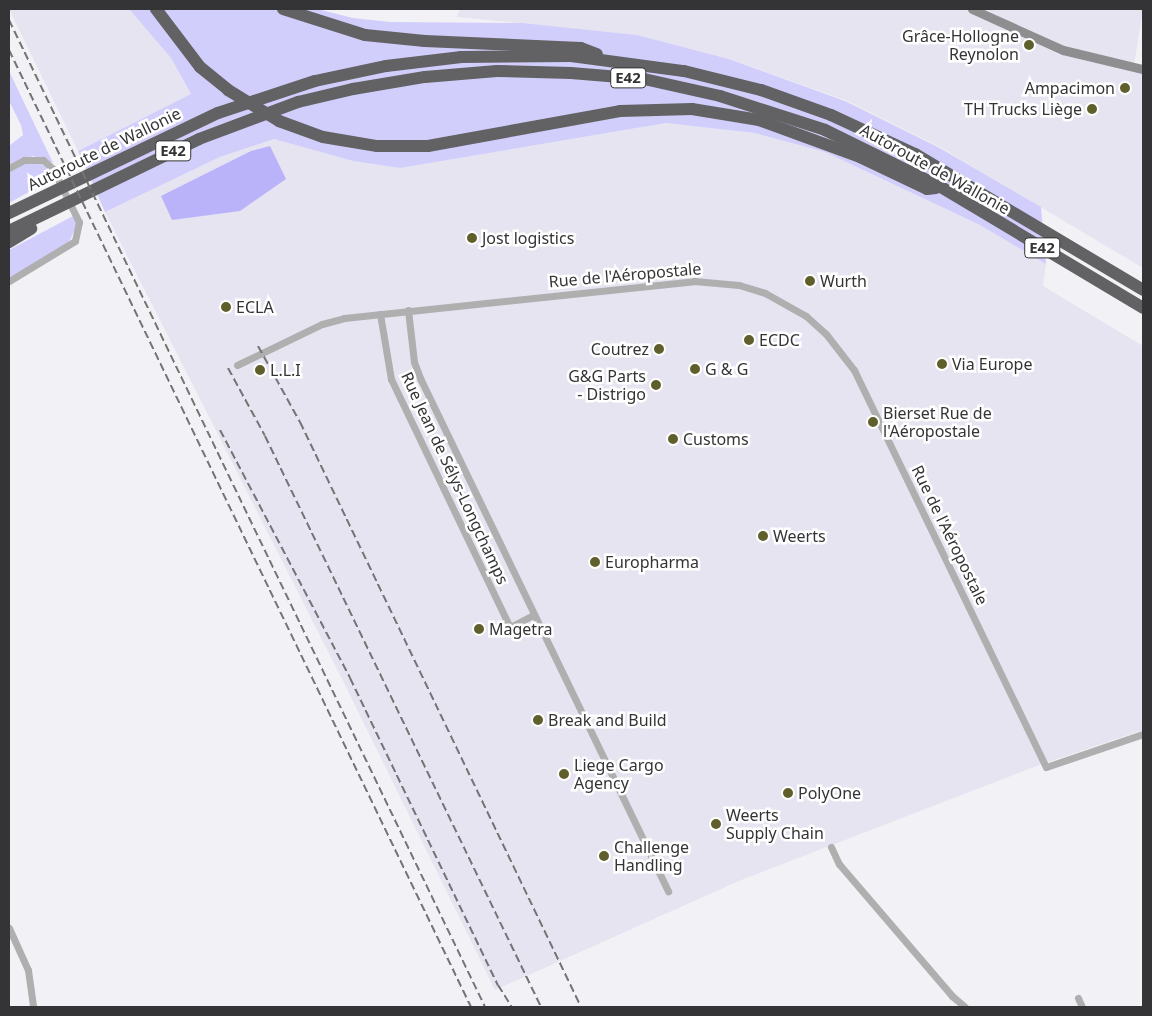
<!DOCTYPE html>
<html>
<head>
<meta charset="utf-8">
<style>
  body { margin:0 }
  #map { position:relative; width:1152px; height:1016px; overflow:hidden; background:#f2f2f6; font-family:"Noto Sans",sans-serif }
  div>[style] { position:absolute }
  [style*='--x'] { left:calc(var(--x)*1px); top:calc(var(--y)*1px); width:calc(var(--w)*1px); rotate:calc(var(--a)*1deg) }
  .built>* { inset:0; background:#e5e4f0 }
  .green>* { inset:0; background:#d1cefb }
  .water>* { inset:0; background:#bab3fa }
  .street>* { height:7px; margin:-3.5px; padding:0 3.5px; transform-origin:3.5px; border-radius:3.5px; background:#afafb0 }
  .secondary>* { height:9px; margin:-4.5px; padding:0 4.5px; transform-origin:4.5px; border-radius:4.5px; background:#8e8e90 }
  .highway>* { height:12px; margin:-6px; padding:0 6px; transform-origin:6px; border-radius:6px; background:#626265 }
  .rail>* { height:2px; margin-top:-1px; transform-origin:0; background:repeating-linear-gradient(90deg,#747476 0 8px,transparent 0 12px) }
  .dots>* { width:14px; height:14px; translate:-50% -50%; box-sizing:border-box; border:2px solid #fff; border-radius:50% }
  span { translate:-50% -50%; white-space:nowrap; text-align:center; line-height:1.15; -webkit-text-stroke:5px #fff; paint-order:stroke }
  .shield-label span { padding:1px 4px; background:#fff; border:1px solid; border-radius:4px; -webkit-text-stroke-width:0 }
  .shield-label { font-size:15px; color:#343436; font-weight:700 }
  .poi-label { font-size:16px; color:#343436 }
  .right { translate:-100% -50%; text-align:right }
  .left { translate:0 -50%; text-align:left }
  .street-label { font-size:16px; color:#343436 }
  .frame { position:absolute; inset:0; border:10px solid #343436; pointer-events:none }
</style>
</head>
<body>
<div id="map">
  <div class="built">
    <i style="clip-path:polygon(9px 9px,129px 9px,171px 58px,191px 94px,78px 151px)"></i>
    <i style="clip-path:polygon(460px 9px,1143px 9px,1133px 71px,1143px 73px,1143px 268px,938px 146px,845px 100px,729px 59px,637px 35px,457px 17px)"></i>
    <i style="clip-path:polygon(666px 123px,756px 133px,825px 152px,980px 225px,1046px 264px,1043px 286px,1143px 346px,1143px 730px,1042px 764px,739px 881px,495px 990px,343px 681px,105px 212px,220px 157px,274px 139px,353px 161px,400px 168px)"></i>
  </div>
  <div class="green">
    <i style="clip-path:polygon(129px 9px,317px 9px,353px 18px,390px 22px,522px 23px,637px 35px,729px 59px,845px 101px,938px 147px,1041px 207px,1046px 264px,980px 225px,825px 152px,755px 133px,666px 123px,400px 168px,353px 161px,274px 139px,220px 157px,105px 212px,78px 151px,191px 94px,171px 58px)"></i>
    <i style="clip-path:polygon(9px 71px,53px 163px,33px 156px,9px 165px,9px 146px,23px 135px,21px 125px,9px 101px)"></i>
    <i style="clip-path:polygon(25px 162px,41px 163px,56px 177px,9px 203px,9px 171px)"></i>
    <i style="clip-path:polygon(75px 215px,77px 225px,69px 242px,9px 279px,9px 250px)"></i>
  </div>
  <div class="water">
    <i style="clip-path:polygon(270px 146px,286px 179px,240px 211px,172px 220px,161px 196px,251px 151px)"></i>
  </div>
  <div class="street">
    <i style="--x:9;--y:168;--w:17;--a:-28"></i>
    <i style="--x:24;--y:160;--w:19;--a:0"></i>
    <i style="--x:43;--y:160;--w:13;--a:42"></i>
    <i style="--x:53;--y:169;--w:59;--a:63.9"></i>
    <i style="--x:79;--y:222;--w:19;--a:102"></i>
    <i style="--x:75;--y:241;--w:77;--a:148.8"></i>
    <i style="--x:408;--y:310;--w:52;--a:83.4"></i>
    <i style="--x:414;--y:362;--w:19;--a:69"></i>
    <i style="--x:421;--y:380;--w:568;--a:64.2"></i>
    <i style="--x:380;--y:314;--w:66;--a:80.4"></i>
    <i style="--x:391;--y:379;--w:275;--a:64.4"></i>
    <i style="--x:510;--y:627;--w:27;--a:-27"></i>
    <i style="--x:237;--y:365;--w:94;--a:-25.8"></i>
    <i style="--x:322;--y:324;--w:23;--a:-15"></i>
    <i style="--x:344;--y:318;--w:352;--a:-6"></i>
    <i style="--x:694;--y:281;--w:45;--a:5.1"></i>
    <i style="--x:739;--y:285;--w:27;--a:17"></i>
    <i style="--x:765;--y:293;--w:47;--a:29.3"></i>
    <i style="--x:806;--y:316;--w:27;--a:42"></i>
    <i style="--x:826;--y:334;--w:46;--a:52.1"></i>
    <i style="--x:854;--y:370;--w:441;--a:64.2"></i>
    <i style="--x:1046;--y:767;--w:102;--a:-18.8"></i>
    <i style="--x:831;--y:847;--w:19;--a:65"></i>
    <i style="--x:839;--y:864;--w:174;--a:49.4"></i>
    <i style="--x:952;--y:996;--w:17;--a:40"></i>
    <i style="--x:9;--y:928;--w:46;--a:65.7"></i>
    <i style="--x:28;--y:970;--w:37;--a:82"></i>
    <i style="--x:1078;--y:998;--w:10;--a:66"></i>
  </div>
  <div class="secondary">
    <i style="--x:972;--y:9;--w:100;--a:24.3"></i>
    <i style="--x:1063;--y:50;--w:82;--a:13.4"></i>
  </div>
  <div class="highway">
    <i style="--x:156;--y:9;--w:73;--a:52.8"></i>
    <i style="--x:200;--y:67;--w:36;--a:39"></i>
    <i style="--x:228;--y:90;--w:60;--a:31.3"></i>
    <i style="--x:279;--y:121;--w:47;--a:20"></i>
    <i style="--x:323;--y:137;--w:55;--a:9.5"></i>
    <i style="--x:377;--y:146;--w:51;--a:0"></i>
    <i style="--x:428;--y:146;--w:195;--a:-10.3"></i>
    <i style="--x:620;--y:111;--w:72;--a:-1.6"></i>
    <i style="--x:692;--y:109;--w:68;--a:9.3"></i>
    <i style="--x:759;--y:120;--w:108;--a:20.1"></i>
    <i style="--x:860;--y:157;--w:74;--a:25.5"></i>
    <i style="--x:927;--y:189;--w:9;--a:-6"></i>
    <i style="--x:283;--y:9;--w:86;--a:17.6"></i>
    <i style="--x:365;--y:35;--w:60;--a:5.7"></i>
    <i style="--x:425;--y:41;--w:156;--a:2.6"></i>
    <i style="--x:581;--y:48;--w:17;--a:21"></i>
    <i style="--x:9;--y:213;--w:232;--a:-25.6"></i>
    <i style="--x:218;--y:113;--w:102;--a:-18.3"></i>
    <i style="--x:315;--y:81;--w:73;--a:-11.9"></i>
    <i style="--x:386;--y:66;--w:76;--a:-6.8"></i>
    <i style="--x:461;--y:57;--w:110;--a:-0.5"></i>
    <i style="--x:571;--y:56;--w:114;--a:7.6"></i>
    <i style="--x:684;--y:71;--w:79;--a:13.9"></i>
    <i style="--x:761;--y:90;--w:74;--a:19.7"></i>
    <i style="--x:831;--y:115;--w:93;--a:24.9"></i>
    <i style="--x:915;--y:154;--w:265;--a:30.8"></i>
    <i style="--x:9;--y:231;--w:211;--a:-25.8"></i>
    <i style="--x:199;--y:139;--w:106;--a:-20.5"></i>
    <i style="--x:298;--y:102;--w:57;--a:-13.3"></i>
    <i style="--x:353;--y:89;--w:73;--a:-9.5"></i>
    <i style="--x:425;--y:77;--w:72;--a:-4.8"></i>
    <i style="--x:497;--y:71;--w:74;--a:1.5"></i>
    <i style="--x:571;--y:73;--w:73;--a:4.7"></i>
    <i style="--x:644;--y:79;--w:78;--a:12.6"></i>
    <i style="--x:720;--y:96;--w:110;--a:17.9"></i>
    <i style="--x:825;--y:130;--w:129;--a:26.2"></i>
    <i style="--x:941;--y:187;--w:235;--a:30.9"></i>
    <i style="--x:9;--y:242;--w:26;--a:-31"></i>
  </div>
  <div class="rail">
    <i style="--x:9;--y:20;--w:1096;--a:64.25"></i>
    <i style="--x:9;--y:50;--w:1063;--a:64.23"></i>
    <i style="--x:258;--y:346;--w:87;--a:61.1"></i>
    <i style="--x:300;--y:422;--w:649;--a:64.34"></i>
    <i style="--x:228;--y:368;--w:77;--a:61.4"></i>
    <i style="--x:265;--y:436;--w:634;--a:64.2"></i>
    <i style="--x:220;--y:430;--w:280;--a:62.3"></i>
    <i style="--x:350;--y:678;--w:341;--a:64.3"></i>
    <i style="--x:498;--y:985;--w:26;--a:58"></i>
  </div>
  <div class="dots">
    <i style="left:1029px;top:45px;background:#5f5f2c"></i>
    <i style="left:1125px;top:88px;background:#5f5f2c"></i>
    <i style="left:1092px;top:109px;background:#5f5f2c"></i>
    <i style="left:472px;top:238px;background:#5f5f2c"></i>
    <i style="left:810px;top:281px;background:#5f5f2c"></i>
    <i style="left:226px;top:307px;background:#5f5f2c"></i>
    <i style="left:749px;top:340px;background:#5f5f2c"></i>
    <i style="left:659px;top:349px;background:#5f5f2c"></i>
    <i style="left:942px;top:364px;background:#5f5f2c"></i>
    <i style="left:695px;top:369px;background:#5f5f2c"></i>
    <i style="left:260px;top:370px;background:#5f5f2c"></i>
    <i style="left:656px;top:385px;background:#5f5f2c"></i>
    <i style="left:873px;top:422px;background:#5f5f2c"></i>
    <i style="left:673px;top:439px;background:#5f5f2c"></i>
    <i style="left:763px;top:536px;background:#5f5f2c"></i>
    <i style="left:595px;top:562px;background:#5f5f2c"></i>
    <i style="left:479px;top:629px;background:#5f5f2c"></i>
    <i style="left:538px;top:720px;background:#5f5f2c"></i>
    <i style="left:564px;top:774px;background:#5f5f2c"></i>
    <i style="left:788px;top:793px;background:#5f5f2c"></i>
    <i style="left:716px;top:824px;background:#5f5f2c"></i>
    <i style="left:604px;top:856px;background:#5f5f2c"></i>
  </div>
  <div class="shield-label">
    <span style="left:628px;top:78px">E42</span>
    <span style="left:173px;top:151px">E42</span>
    <span style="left:1042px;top:248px">E42</span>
  </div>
  <div class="poi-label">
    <span class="right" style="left:1019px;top:45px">Grâce-Hollogne<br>Reynolon</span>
    <span class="right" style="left:1115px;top:88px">Ampacimon</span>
    <span class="right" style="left:1082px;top:109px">TH Trucks Liège</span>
    <span class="left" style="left:482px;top:238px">Jost logistics</span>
    <span class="left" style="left:820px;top:281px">Wurth</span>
    <span class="left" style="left:236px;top:307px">ECLA</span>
    <span class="left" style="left:759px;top:340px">ECDC</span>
    <span class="right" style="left:649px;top:349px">Coutrez</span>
    <span class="left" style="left:952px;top:364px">Via Europe</span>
    <span class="left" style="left:705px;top:369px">G &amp; G</span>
    <span class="left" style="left:270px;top:370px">L.L.I</span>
    <span class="right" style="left:646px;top:385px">G&amp;G Parts<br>- Distrigo</span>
    <span class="left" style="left:883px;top:422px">Bierset Rue de<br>l'Aéropostale</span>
    <span class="left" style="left:683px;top:439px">Customs</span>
    <span class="left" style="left:773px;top:536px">Weerts</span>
    <span class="left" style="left:605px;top:562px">Europharma</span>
    <span class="left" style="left:489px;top:629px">Magetra</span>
    <span class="left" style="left:548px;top:720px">Break and Build</span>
    <span class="left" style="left:574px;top:774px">Liege Cargo<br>Agency</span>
    <span class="left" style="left:798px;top:793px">PolyOne</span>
    <span class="left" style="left:726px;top:824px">Weerts<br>Supply Chain</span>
    <span class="left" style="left:614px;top:856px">Challenge<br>Handling</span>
  </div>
  <div class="street-label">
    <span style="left:104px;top:149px;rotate:-26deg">Autoroute de Wallonie</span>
    <span style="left:935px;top:169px;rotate:29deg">Autoroute de Wallonie</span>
    <span style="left:625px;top:275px;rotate:-5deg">Rue de l'Aéropostale</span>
    <span style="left:455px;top:478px;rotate:65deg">Rue Jean de Sélys-Longchamps</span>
    <span style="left:950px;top:535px;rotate:64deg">Rue de l'Aéropostale</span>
  </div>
  <div class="frame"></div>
</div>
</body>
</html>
